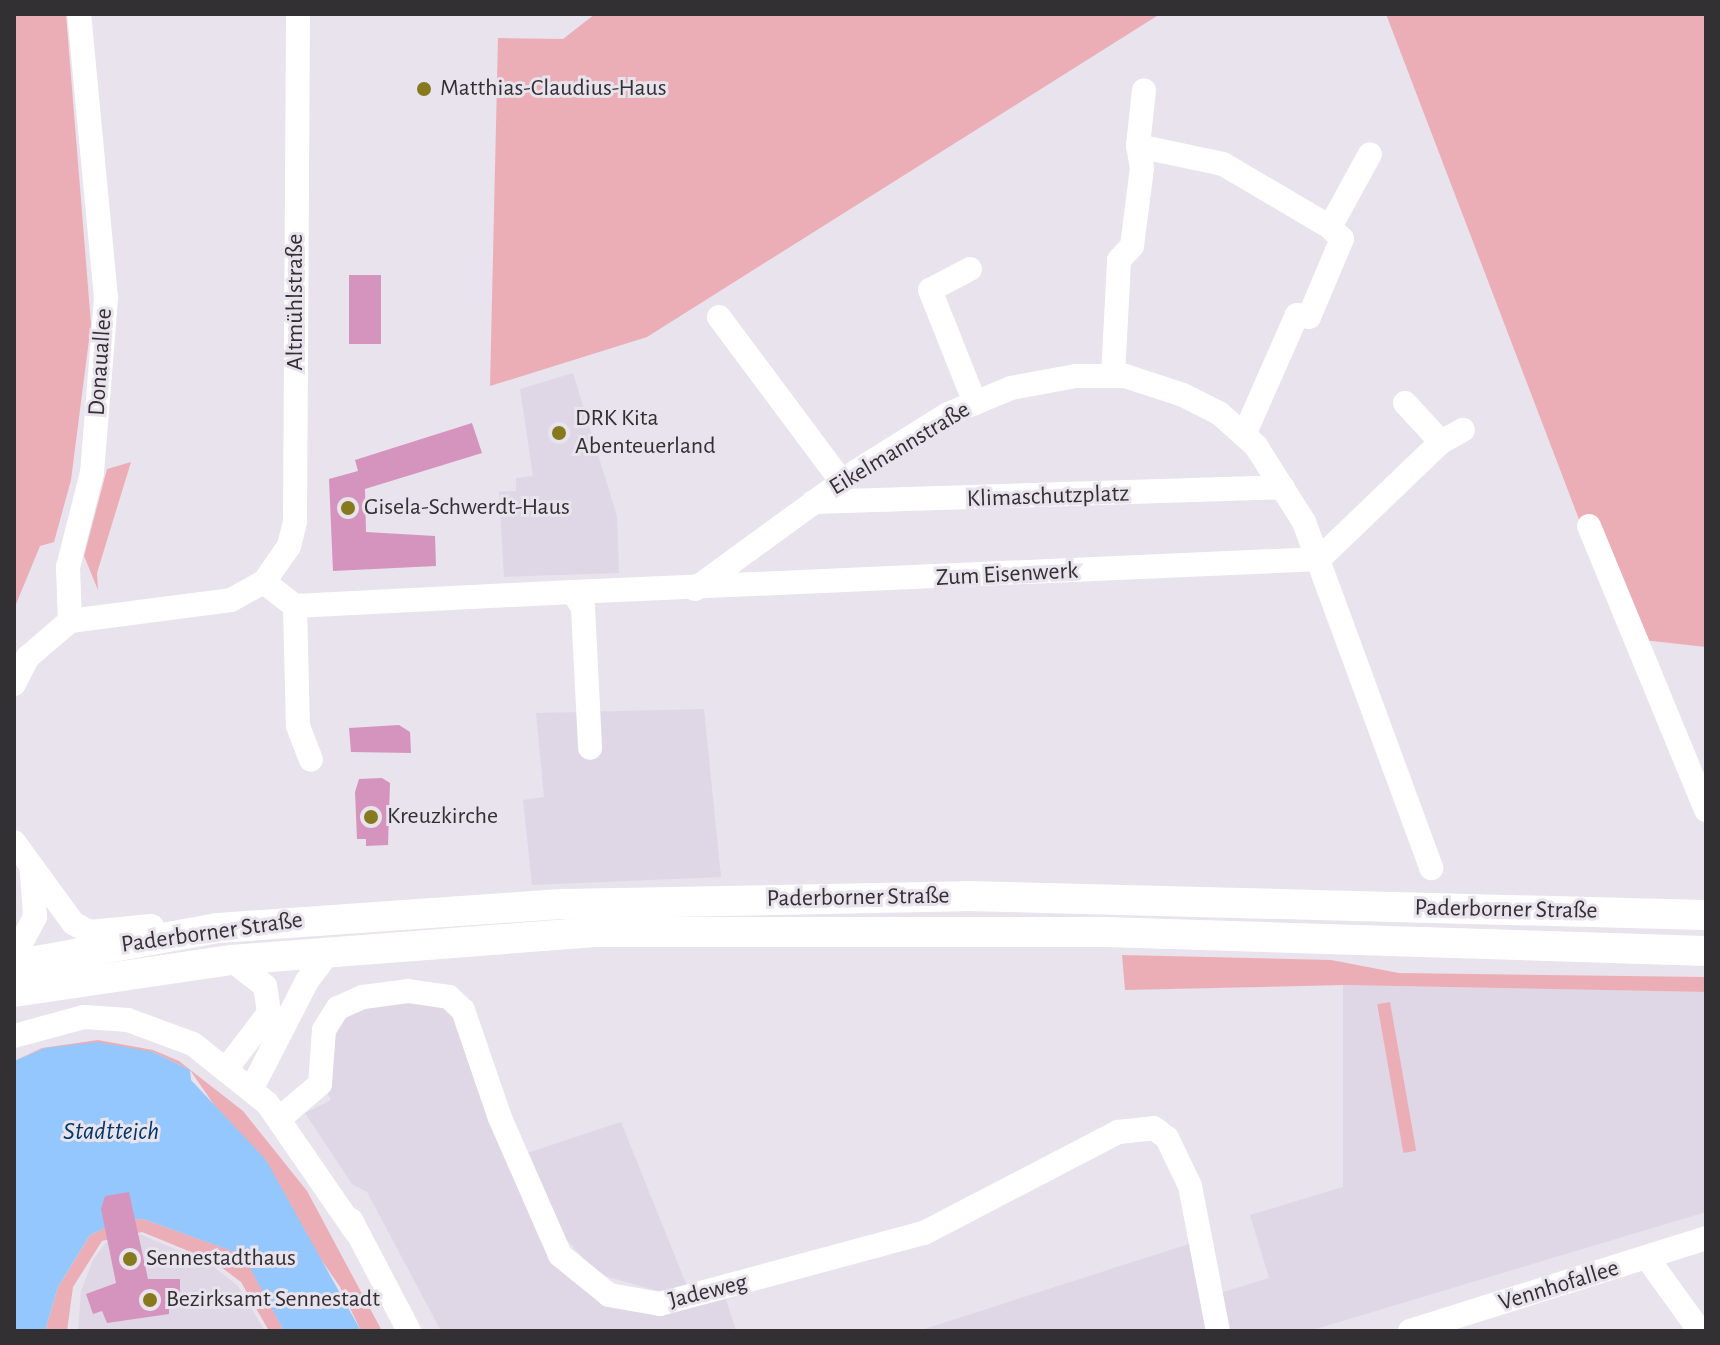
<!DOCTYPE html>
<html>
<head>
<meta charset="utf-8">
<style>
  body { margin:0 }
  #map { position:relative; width:1720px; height:1345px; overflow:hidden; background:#e8e3ec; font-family:"Alegreya Sans",sans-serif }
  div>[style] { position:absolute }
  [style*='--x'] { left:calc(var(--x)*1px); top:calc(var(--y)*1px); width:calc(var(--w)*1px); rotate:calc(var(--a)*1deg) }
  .built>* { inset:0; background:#e0d7e6 }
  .green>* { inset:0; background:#ecaeb6; transform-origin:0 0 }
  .water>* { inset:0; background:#95c7ff }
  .building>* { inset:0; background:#d594be; transform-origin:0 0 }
  .minor>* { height:24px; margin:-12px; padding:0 12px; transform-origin:12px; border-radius:12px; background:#fff }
  .major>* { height:30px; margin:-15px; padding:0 15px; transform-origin:15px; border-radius:15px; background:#fff }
  .dots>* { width:22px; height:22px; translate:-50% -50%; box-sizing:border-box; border:4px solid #e8e3ec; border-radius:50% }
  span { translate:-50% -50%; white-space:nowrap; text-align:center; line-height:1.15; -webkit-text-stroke:6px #e8e3ec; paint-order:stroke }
  .poi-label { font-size:24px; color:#323033 }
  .left { translate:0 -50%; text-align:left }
  .street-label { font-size:24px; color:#323033 }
  .water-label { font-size:26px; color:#003869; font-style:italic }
  .frame { position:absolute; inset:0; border:16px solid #323033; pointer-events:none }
</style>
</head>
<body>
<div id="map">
  <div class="built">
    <i style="clip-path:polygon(573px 373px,617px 516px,619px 573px,504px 577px,499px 492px,516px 491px,516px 478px,533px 476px,520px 389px)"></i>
    <i style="clip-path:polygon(704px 709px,721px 877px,532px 885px,523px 800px,544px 797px,536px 713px)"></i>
    <i style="clip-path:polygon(1343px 985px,1706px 992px,1706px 1212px,1309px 1331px,1226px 1331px,1223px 1292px,1269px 1278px,1250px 1215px,1343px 1187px)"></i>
    <i style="clip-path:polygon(435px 1001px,456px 1021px,538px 1236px,564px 1274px,602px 1301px,667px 1314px,726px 1299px,736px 1331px,441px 1331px,367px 1192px,352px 1184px,305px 1113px,331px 1100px,326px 1090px,331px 1040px,343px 1015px,366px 1005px)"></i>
    <i style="clip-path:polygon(621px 1122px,687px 1286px,658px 1291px,598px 1274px,562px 1235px,527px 1153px)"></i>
    <i style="clip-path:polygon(137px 1233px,209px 1263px,238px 1286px,265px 1331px,78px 1331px,81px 1291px,93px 1260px,109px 1238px)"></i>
    <i style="clip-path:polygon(1192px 1243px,1206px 1331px,918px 1331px)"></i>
  </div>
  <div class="green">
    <i style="clip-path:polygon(14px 14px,66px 14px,91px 324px,71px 480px,54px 542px,40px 546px,14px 609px)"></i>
    <i style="clip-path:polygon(595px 14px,1160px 14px,647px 337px,490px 386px,498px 38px,563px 39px)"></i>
    <i style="clip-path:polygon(1386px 14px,1706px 14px,1706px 647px,1643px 640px,1598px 569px)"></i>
    <i style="clip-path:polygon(131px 462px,97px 573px,98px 590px,84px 556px,107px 469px)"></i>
    <i style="clip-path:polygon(1122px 955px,1331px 960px,1399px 973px,1706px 977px,1706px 992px,1343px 985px,1125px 990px)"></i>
    <i style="left:1390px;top:1002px;width:151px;height:13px;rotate:80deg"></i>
    <i style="clip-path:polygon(98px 1040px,153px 1050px,179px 1061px,243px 1111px,307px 1191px,382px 1331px,361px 1331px,340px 1287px,190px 1070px,153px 1052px,45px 1048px,14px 1061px,42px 1048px)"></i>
    <i style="clip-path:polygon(143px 1219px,244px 1255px,284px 1331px,269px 1331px,241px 1282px,213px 1261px,142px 1232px,102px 1241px,73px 1287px,67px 1331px,45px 1331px,58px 1287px,90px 1235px,122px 1220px)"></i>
  </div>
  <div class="water">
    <i style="clip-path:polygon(98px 1042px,153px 1052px,190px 1070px,191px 1080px,266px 1160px,361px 1331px,284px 1331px,243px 1255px,143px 1219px,122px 1220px,90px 1235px,58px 1287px,45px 1331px,14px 1331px,14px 1061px,45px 1048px)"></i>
  </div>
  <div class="building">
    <i style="left:349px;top:275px;width:32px;height:69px"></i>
    <i style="clip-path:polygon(472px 423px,482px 453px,365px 489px,366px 532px,435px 536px,436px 566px,333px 571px,329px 479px,358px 471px,355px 460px)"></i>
    <i style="clip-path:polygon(399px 725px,410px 732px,411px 753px,351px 752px,349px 728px)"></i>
    <i style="clip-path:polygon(382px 778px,390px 783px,388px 845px,366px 846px,366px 839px,357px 839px,355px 792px,359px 779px)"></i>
    <i style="clip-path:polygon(129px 1192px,148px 1279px,180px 1279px,180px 1301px,169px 1301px,169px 1314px,107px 1323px,102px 1311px,93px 1314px,86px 1294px,116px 1283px,101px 1209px,105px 1196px)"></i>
  </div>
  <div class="minor">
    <i style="--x:1138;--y:146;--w:56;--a:-83.9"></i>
    <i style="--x:970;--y:269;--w:45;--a:152.3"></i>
    <i style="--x:930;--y:290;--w:122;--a:68.3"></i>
    <i style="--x:719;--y:317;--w:206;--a:53.3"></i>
    <i style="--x:1113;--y:376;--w:116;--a:-87"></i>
    <i style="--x:1119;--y:260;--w:19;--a:-47"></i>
    <i style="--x:1132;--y:246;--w:79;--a:-82.7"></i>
    <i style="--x:1142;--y:168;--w:22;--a:-100"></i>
    <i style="--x:1138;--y:146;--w:87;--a:12"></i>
    <i style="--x:1223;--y:164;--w:124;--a:30.5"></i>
    <i style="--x:1330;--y:227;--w:83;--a:-61.3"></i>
    <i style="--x:1405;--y:403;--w:53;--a:47.3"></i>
    <i style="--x:1244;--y:435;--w:131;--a:-66.2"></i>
    <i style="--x:1297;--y:315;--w:12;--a:9"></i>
    <i style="--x:1309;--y:317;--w:85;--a:-67.1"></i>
    <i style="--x:1342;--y:239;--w:17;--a:-135"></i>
    <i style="--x:813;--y:502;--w:470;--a:-1.8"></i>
    <i style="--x:1589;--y:526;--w:307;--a:67.6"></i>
    <i style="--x:264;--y:582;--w:39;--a:38"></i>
    <i style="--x:295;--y:606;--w:120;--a:88.6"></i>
    <i style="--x:298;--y:726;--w:36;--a:69"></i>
    <i style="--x:695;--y:589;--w:200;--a:-36.1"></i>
    <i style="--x:857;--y:471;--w:107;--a:-32.1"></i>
    <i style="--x:948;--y:414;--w:68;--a:-22.4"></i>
    <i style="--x:1011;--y:388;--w:66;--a:-10.5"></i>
    <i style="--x:1076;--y:376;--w:49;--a:0"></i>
    <i style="--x:1125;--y:376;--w:61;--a:18.1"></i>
    <i style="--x:1183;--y:395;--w:40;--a:26.6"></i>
    <i style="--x:1219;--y:413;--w:50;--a:41.7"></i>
    <i style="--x:1256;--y:446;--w:90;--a:57.7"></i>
    <i style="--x:1304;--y:522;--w:369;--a:69.8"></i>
    <i style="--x:573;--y:592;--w:747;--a:-2.53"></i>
    <i style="--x:1319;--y:559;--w:169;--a:-43.8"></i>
    <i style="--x:1441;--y:442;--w:25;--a:-29"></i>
    <i style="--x:295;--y:606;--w:278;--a:-2.9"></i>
    <i style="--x:573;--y:592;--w:19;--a:58"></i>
    <i style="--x:583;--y:608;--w:140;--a:87.1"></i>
    <i style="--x:70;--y:621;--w:54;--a:-92.1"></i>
    <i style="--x:68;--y:567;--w:97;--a:-75.7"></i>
    <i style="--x:92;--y:473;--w:176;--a:-85.4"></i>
    <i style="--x:106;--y:298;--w:285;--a:-95.4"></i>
    <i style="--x:14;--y:684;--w:30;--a:-63"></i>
    <i style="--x:28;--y:657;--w:55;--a:-40.6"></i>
    <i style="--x:70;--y:621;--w:162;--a:-7.4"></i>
    <i style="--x:231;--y:600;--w:38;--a:-29"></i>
    <i style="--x:264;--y:582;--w:44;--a:-55.2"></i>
    <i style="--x:289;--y:546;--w:25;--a:-76"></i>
    <i style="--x:295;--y:522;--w:508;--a:-89.66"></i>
    <i style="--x:14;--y:842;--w:100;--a:53.9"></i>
    <i style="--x:73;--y:923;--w:18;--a:29"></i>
    <i style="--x:89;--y:932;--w:63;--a:-5.4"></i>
    <i style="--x:14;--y:956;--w:44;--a:-61.7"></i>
    <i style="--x:35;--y:917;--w:44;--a:-93.9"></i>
    <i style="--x:14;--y:1036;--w:73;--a:-15.2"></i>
    <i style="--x:84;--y:1017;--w:44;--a:3.9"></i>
    <i style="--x:128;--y:1020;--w:69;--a:20.3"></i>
    <i style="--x:193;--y:1044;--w:95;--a:38.6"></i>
    <i style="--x:267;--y:1103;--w:157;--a:55.4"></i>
    <i style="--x:227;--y:1068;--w:69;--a:-52.6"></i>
    <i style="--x:269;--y:1013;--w:27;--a:-98"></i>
    <i style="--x:265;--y:986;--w:42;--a:-141.8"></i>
    <i style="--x:252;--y:1088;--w:120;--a:-62.8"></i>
    <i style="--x:307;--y:981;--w:38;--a:-53"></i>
    <i style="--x:280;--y:1118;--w:52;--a:-40.4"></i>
    <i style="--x:320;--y:1084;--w:54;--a:-85.8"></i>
    <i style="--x:324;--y:1030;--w:26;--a:-58"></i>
    <i style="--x:338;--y:1008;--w:27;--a:-24"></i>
    <i style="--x:363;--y:997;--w:45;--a:-7.6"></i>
    <i style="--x:408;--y:991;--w:41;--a:8.3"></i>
    <i style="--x:449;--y:997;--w:19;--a:43"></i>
    <i style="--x:463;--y:1010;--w:114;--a:71.1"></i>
    <i style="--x:500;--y:1118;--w:150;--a:66.3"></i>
    <i style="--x:560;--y:1255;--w:63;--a:39.2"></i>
    <i style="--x:609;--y:1295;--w:52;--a:10"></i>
    <i style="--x:660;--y:1304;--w:273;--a:-15.1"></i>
    <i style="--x:924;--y:1233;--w:219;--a:-27.5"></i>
    <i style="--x:1118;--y:1132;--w:36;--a:-6"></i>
    <i style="--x:1154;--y:1128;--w:16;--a:38"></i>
    <i style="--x:1167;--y:1138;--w:53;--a:64.4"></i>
    <i style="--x:1190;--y:1186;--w:148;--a:79.1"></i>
    <i style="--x:351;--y:1220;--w:125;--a:62.4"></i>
    <i style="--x:1648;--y:1259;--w:89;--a:54.2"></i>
    <i style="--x:1410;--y:1331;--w:310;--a:-17.4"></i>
  </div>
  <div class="major">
    <i style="--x:14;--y:965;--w:207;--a:-10.3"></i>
    <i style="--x:218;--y:928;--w:347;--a:-4"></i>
    <i style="--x:564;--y:904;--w:401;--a:-1.1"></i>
    <i style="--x:965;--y:896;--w:741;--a:1.47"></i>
    <i style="--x:14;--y:992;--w:220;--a:-8.4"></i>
    <i style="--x:232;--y:960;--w:361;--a:-4.4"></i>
    <i style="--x:592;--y:932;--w:514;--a:0"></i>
    <i style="--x:1106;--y:932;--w:600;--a:1.81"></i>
  </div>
  <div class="dots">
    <i style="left:424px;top:89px;background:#87791e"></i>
    <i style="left:559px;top:433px;background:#87791e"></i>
    <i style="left:348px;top:508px;background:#87791e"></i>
    <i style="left:371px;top:817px;background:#87791e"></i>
    <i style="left:130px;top:1259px;background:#87791e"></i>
    <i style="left:150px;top:1300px;background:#87791e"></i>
  </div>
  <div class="poi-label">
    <span class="left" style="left:440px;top:89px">Matthias-Claudius-Haus</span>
    <span class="left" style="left:575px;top:433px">DRK Kita<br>Abenteuerland</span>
    <span class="left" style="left:364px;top:508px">Gisela-Schwerdt-Haus</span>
    <span class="left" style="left:387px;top:817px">Kreuzkirche</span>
    <span class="left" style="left:146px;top:1259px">Sennestadthaus</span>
    <span class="left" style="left:166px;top:1300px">Bezirksamt Sennestadt</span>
  </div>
  <div class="street-label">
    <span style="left:296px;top:302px;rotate:-90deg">Altmühlstraße</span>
    <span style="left:101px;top:362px;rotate:-86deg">Donauallee</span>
    <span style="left:900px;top:449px;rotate:-31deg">Eikelmannstraße</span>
    <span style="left:1048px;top:497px;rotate:-2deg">Klimaschutzplatz</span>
    <span style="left:1007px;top:575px;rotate:-3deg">Zum Eisenwerk</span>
    <span style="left:858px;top:898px;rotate:-1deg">Paderborner Straße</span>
    <span style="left:1506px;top:910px;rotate:1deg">Paderborner Straße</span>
    <span style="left:212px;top:933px;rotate:-8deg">Paderborner Straße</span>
    <span style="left:1559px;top:1286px;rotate:-17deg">Vennhofallee</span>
    <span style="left:708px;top:1292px;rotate:-14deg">Jadeweg</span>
  </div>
  <div class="water-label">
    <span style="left:111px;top:1132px">Stadtteich</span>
  </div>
  <div class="frame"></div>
</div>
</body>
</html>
